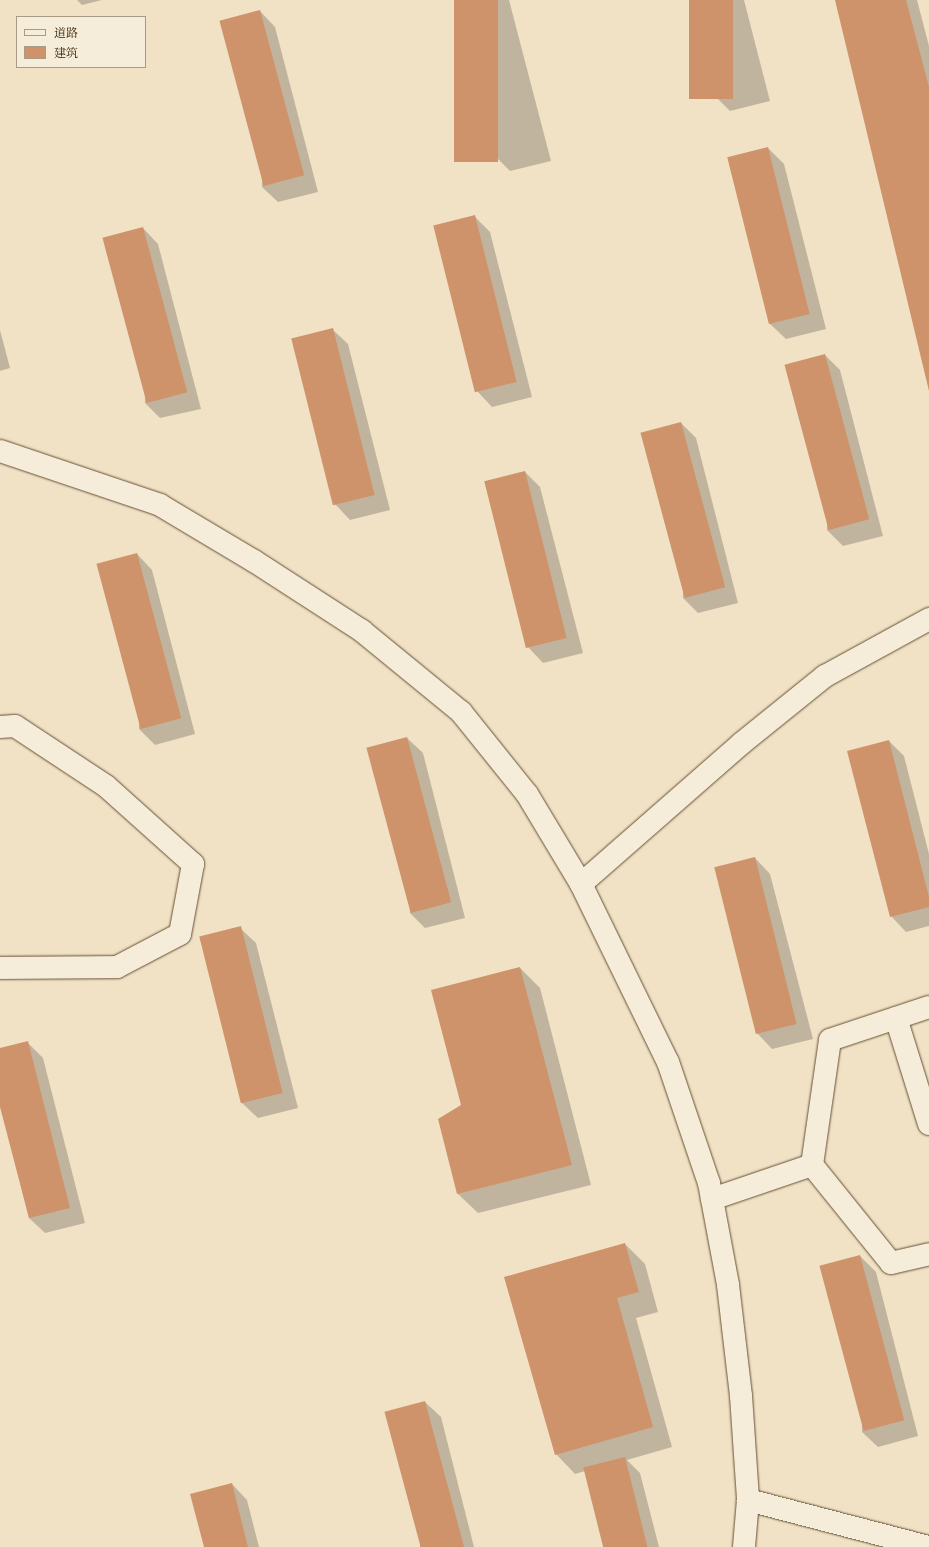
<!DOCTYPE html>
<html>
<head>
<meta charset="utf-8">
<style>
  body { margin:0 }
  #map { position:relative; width:929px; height:1547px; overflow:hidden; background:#f1e2c6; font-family:"IM FELL DW Pica","Noto Serif SC",serif }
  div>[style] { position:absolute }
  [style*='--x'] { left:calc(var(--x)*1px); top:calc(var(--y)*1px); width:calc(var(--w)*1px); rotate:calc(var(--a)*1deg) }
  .shadow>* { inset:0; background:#0003 }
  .building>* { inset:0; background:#ce936a; transform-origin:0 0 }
  .roads { filter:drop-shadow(0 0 1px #655032) drop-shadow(0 0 1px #655032) }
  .minor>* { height:22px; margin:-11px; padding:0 11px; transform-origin:11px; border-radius:11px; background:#f6ecda }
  span { translate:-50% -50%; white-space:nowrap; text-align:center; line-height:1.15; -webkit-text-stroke:4px #f6ecda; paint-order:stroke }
  .legend { position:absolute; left:16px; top:16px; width:130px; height:52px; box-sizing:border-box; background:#f6ecda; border:1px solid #a99a83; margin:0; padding:5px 7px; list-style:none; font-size:12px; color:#362000 }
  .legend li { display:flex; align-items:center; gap:8px; height:20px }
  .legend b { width:20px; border:1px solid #a99a83 }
</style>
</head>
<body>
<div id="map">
  <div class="shadow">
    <i style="clip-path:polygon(77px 0,102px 0,82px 5px)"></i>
    <i style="clip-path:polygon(455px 0,509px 0,551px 161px,510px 171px,495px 156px)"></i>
    <i style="clip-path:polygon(690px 0,744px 0,770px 101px,730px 111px,714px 95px)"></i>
    <i style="clip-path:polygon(836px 0,917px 0,929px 46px,929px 389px)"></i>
    <i style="clip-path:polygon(260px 11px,275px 27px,318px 192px,278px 202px,262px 187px)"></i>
    <i style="clip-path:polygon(768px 148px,784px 164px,826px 329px,786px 339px,770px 324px,728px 159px)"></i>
    <i style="clip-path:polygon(474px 216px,490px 232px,532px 397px,492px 407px,477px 391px)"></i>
    <i style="clip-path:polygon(143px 228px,158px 244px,201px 409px,160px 418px,145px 403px)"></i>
    <i style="clip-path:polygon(332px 329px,348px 344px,390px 510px,350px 520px,335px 504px)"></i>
    <i style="clip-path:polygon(0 330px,10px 368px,0 371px)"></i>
    <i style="clip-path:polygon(825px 355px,840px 370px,883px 536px,843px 546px,827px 530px)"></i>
    <i style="clip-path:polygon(681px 423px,696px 438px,738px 603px,698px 613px,683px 598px)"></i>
    <i style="clip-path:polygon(525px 472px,540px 487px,583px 653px,543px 663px,528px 647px)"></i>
    <i style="clip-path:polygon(137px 554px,152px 570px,195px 734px,155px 745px,139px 729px)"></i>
    <i style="clip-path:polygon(407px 738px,423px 753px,465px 918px,425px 928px,410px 913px)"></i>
    <i style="clip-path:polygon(889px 741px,904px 756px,929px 854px,929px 926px,906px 932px,891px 916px)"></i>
    <i style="clip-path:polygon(755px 858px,770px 874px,813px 1039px,772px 1049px,757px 1033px)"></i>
    <i style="clip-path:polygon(240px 928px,256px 943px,298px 1108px,258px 1118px,242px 1103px,200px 937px)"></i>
    <i style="clip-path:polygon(520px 968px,540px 988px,591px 1185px,478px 1213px,458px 1194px,462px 1106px)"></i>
    <i style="clip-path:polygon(27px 1042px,43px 1058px,85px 1223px,45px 1233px,29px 1218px,0 1103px,0 1049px)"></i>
    <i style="clip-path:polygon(625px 1244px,645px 1264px,658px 1312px,636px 1318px,672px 1447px,627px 1460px,640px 1473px,659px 1547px,605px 1547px,585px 1471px,575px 1474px,556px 1454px)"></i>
    <i style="clip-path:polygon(860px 1256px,876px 1272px,918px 1436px,878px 1447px,862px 1432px)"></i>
    <i style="clip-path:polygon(425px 1402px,441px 1417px,474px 1547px,420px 1547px)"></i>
    <i style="clip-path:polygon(232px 1484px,247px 1500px,259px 1547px,205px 1547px)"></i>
  </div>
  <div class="building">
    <i style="left:454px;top:0;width:44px;height:162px"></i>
    <i style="left:689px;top:0;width:44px;height:99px"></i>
    <i style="clip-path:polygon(835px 0,906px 0,929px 87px,929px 391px)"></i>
    <i style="left:260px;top:10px;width:171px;height:42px;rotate:75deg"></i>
    <i style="left:768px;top:147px;width:172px;height:42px;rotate:76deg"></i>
    <i style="left:475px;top:215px;width:172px;height:43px;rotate:76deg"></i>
    <i style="left:143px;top:227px;width:171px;height:42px;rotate:75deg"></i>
    <i style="left:333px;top:328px;width:172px;height:43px;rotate:76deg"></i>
    <i style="left:825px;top:354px;width:171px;height:42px;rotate:75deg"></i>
    <i style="left:681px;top:422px;width:171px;height:42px;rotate:75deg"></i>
    <i style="left:525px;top:471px;width:172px;height:42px;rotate:76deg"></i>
    <i style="left:137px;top:553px;width:171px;height:42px;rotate:75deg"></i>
    <i style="left:407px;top:737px;width:171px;height:42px;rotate:75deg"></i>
    <i style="clip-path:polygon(889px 740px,929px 897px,929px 907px,890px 917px,847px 751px)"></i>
    <i style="left:755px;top:857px;width:172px;height:42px;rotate:76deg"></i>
    <i style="left:241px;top:926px;width:172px;height:43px;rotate:76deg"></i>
    <i style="clip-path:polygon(520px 967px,572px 1165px,457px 1194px,438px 1119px,461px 1105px,431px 990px)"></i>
    <i style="clip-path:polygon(28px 1041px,70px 1208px,29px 1218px,0 1107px,0 1048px)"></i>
    <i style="clip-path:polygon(625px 1243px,639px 1292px,617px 1298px,653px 1427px,555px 1455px,504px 1277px)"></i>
    <i style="left:860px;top:1255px;width:171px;height:42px;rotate:75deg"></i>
    <i style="left:425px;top:1401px;width:151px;height:42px;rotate:75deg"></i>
    <i style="left:625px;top:1457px;width:93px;height:43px;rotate:76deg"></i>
    <i style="clip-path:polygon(232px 1483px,248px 1547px,204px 1547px,190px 1494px)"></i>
  </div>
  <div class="roads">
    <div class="minor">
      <i style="--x:0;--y:451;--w:169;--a:18.6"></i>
      <i style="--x:160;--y:505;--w:109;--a:30.8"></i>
      <i style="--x:254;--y:561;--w:129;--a:32.9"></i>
      <i style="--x:362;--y:631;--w:128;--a:39.3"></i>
      <i style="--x:461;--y:712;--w:105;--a:51.2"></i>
      <i style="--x:527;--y:794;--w:105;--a:59"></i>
      <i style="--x:581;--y:884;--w:198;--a:64"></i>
      <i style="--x:668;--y:1062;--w:128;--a:71.3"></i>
      <i style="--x:709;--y:1183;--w:104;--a:79.4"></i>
      <i style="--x:728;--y:1285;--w:112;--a:83.3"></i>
      <i style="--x:741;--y:1396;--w:104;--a:86.1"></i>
      <i style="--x:748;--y:1500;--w:47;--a:94.9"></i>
      <i style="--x:0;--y:727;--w:15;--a:-4"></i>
      <i style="--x:15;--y:726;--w:109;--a:33.4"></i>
      <i style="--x:106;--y:786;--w:117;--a:41.9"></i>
      <i style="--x:193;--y:864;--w:71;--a:100.5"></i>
      <i style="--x:180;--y:934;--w:71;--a:152.4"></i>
      <i style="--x:117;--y:967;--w:117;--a:179.5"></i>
      <i style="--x:581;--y:884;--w:214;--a:-41.2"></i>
      <i style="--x:742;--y:743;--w:107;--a:-38.9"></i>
      <i style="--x:825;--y:676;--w:119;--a:-28.7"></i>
      <i style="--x:929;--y:1007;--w:104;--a:161.6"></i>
      <i style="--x:830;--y:1040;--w:126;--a:98.2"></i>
      <i style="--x:812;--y:1165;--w:126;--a:51.1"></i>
      <i style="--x:891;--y:1263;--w:39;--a:-13"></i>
      <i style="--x:896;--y:1018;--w:111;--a:72.7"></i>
      <i style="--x:712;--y:1199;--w:106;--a:-18.8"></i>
      <i style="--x:748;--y:1500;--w:187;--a:14.6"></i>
    </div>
  </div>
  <ul class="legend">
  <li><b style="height:5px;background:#f6ecda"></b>道路</li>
  <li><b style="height:11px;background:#ce936a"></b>建筑</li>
  </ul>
</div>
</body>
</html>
